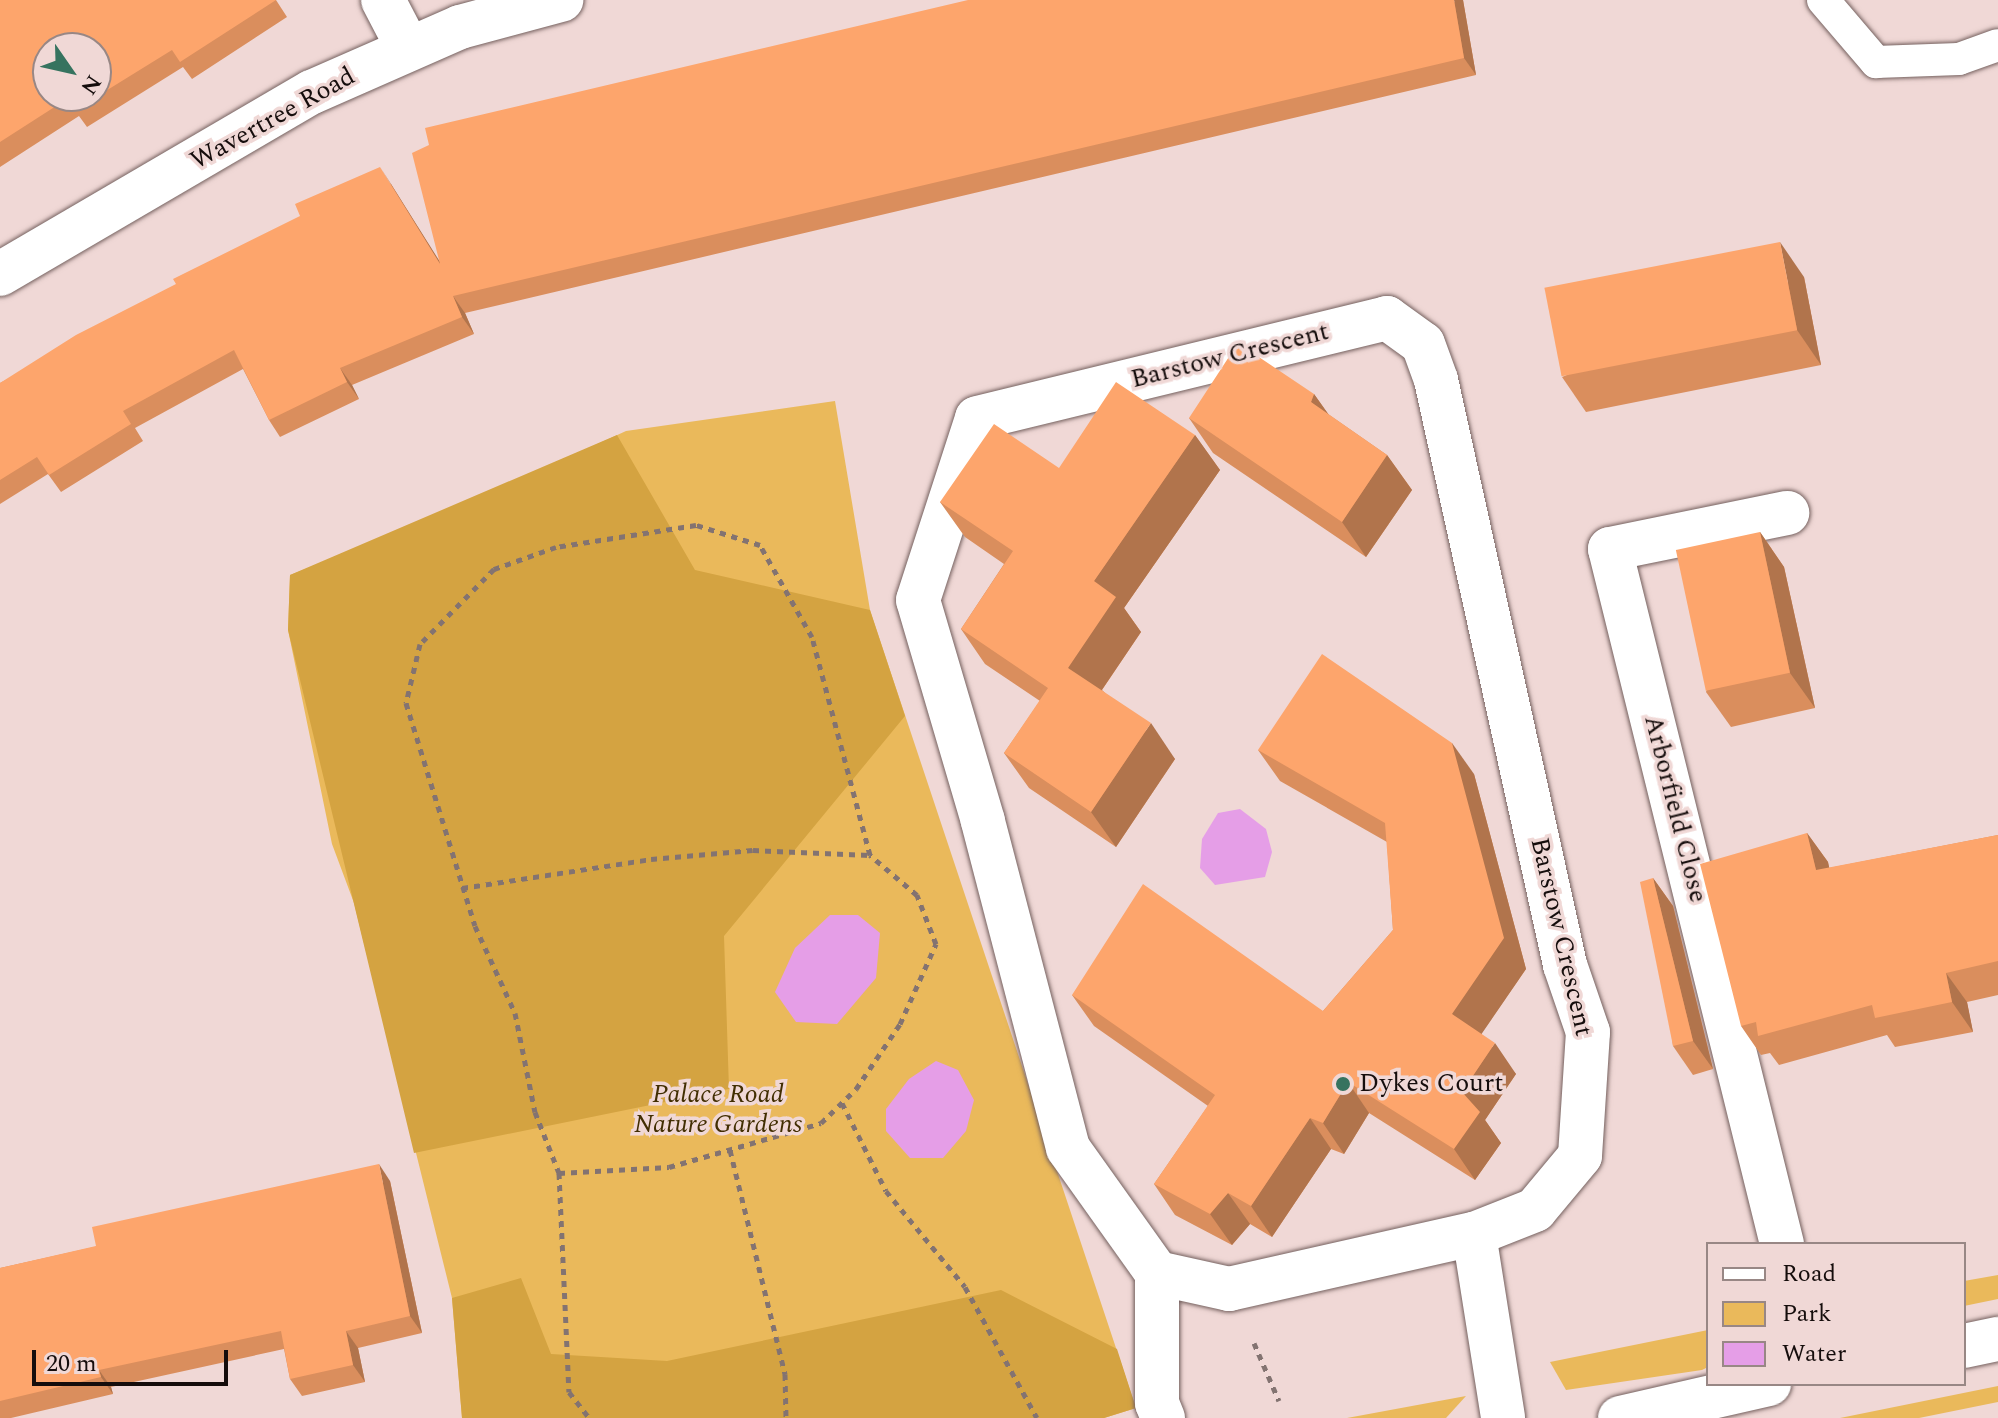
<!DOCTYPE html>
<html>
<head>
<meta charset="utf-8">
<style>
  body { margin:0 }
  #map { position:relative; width:1998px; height:1418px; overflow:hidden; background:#f0d8d6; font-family:Spectral,serif }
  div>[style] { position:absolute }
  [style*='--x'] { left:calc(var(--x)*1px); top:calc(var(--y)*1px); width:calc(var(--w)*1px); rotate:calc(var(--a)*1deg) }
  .green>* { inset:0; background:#eab95b }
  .forest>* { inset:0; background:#d4a341 }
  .water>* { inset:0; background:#e59ee7 }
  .path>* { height:5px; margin-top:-2.5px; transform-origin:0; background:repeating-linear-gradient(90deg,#837371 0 6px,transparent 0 12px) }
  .roads { filter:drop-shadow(0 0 2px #75615f) drop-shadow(0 0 2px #75615f) }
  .service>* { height:32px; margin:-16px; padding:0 16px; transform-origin:16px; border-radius:16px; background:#fff }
  .minor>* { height:44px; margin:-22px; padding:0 22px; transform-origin:22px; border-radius:22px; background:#fff }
  .wall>* { inset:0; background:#da8e5d }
  .shaded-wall>* { inset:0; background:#b1744c }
  .building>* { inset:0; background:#fda56c; transform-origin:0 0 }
  .dots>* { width:22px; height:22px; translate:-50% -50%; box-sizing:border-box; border:4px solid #f0d8d6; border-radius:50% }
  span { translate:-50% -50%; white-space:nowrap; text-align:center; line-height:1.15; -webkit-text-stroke:7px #f0d8d6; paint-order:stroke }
  .street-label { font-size:26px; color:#150d0c }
  .poi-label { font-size:26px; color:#150d0c }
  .left { translate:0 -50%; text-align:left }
  .park-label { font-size:26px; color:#422e02; font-style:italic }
  .legend { position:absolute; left:1706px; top:1242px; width:260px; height:144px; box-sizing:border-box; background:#f0d8d6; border:2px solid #988785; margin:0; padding:10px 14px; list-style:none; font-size:24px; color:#150d0c }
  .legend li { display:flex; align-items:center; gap:16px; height:40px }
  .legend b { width:40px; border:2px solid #988785 }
  .north { position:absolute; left:32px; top:32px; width:80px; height:80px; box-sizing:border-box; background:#f0d8d6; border:2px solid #988785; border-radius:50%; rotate:124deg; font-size:22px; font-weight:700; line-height:32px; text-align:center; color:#150d0c }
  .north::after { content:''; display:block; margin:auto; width:28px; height:36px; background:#36735f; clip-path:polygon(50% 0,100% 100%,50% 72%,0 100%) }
  .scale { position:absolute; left:32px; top:1350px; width:196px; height:36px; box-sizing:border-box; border:4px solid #150d0c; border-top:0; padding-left:10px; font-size:24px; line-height:28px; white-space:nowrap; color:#150d0c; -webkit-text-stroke:6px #f0d8d6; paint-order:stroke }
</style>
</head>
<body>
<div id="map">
  <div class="green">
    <i style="clip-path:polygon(835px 401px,870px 610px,1136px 1408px,1104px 1418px,462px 1418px,452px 1298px,354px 903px,332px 844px,288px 630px,290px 575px,429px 521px,626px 431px)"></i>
    <i style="clip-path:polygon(1998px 1275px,1998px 1299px,1964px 1306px,1964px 1281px)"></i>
    <i style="clip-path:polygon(1708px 1330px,1708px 1367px,1702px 1370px,1566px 1390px,1550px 1362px)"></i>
    <i style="clip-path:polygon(1998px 1386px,1998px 1402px,1919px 1418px,1840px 1418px)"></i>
    <i style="clip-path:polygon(1466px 1396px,1446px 1418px,1347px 1418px)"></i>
  </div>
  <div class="forest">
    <i style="clip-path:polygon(617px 435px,695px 570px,870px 610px,905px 716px,724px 936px,729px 1089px,414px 1153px,288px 630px,290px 575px)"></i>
    <i style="clip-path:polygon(521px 1278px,551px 1354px,667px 1361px,1001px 1290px,1117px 1349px,1136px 1408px,1104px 1418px,462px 1418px,452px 1298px)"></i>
  </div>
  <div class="water">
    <i style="clip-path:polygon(1240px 809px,1266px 829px,1272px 852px,1265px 877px,1215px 885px,1200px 868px,1202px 839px,1218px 813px)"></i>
    <i style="clip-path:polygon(830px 915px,858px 915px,880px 933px,876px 978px,837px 1024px,796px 1022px,775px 992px,795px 948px)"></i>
    <i style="clip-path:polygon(936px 1061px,958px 1070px,974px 1100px,966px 1131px,943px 1158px,910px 1158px,886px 1131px,886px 1109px,909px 1079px)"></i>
  </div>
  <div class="path">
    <i style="--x:462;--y:888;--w:191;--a:-8.7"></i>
    <i style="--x:651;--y:859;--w:102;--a:-5"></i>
    <i style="--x:753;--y:850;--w:117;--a:2.4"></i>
    <i style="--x:842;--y:1103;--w:98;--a:63.4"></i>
    <i style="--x:886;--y:1191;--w:124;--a:50.5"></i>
    <i style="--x:965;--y:1287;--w:149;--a:61.2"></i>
    <i style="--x:730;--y:1150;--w:231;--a:76.2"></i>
    <i style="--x:785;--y:1374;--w:44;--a:88.7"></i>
    <i style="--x:559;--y:1173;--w:110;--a:-3.1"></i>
    <i style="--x:669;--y:1167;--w:158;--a:-16.1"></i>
    <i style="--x:821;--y:1123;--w:49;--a:-44.2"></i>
    <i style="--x:856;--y:1089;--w:78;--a:-55.9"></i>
    <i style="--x:900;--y:1024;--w:88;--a:-65.8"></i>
    <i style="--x:936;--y:944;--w:53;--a:-111.2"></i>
    <i style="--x:917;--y:895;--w:62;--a:-139.6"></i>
    <i style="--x:870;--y:855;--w:226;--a:-104.9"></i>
    <i style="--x:812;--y:637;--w:106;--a:-119.5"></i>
    <i style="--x:760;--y:545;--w:67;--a:-162.6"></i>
    <i style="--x:696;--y:525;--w:142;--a:171.1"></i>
    <i style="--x:556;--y:547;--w:66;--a:160.5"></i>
    <i style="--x:494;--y:569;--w:105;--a:134.6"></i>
    <i style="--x:420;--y:644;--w:61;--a:103.3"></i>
    <i style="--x:406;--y:703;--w:233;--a:72.8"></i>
    <i style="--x:475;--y:926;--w:96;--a:65.3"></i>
    <i style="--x:515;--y:1013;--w:101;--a:78.6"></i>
    <i style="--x:535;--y:1112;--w:66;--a:68.5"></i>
    <i style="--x:559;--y:1173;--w:219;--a:87.4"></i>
    <i style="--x:569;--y:1392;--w:33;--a:52"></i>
    <i style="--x:1254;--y:1343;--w:63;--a:66.7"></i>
  </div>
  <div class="roads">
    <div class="service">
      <i style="--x:1823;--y:0;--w:82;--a:49.5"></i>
      <i style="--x:1876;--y:62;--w:83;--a:-2.1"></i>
      <i style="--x:1959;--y:59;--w:41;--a:-19.7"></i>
    </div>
    <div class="minor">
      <i style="--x:383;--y:0;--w:54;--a:62.5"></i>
      <i style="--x:0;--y:274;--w:361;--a:-30.3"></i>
      <i style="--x:312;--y:92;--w:162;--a:-23.7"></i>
      <i style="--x:460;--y:27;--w:105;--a:-15"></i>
      <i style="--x:1782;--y:1244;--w:716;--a:-103.9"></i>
      <i style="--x:1610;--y:549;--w:181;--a:-11.5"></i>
      <i style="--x:1157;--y:1273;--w:74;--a:12.5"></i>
      <i style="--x:1229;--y:1289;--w:251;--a:-12.7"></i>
      <i style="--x:1964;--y:1346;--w:35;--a:-12"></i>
      <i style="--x:1163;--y:1418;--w:16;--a:-112"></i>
      <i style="--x:1157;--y:1403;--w:130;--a:-90"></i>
      <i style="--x:1157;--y:1273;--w:153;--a:-125.5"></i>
      <i style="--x:1068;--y:1148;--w:338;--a:-104.6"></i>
      <i style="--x:983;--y:821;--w:230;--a:-106.4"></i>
      <i style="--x:918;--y:600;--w:191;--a:-72"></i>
      <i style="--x:977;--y:418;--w:422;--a:-13.7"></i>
      <i style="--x:1387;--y:318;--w:44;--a:35.8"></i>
      <i style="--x:1423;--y:344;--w:38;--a:70"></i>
      <i style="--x:1436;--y:380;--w:599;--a:77.56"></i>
      <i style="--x:1565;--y:965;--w:71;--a:71.1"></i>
      <i style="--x:1588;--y:1032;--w:124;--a:93.7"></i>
      <i style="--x:1580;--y:1156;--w:70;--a:129.8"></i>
      <i style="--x:1535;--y:1210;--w:66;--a:158.5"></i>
      <i style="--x:1474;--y:1234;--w:186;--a:81"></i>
      <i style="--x:1620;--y:1418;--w:153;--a:-12.9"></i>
    </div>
  </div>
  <div class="wall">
    <i style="clip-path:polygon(0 0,276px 0,287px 17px,192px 79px,183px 67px,87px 127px,79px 116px,0 167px)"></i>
    <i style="clip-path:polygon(1463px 0,1476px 75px,465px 313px,474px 334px,352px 385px,359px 399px,280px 437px,269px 420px,243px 369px,135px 428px,143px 441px,61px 492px,48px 474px,0 504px,0 383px,391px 184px,439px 261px)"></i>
    <i style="clip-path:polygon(1804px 277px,1821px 365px,1586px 412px,1562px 377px)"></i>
    <i style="clip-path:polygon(1314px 394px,1328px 414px,1387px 455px,1412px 490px,1366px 557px,1213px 453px,1189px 418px)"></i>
    <i style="clip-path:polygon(1195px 435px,1220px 470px,1124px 608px,1141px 632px,1102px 690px,1175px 759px,1116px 847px,1029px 788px,1004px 753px,1040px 701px,985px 664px,961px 629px,1004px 564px,965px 537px,940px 502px)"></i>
    <i style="clip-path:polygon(1760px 532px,1784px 567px,1815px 708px,1731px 727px,1706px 692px)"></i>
    <i style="clip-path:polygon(1258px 750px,1474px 774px,1526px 969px,1481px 1034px,1516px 1074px,1485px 1120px,1501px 1143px,1475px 1180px,1369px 1113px,1344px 1154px,1331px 1149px,1272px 1237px,1250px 1224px,1232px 1245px,1175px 1215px,1154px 1184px,1208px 1106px,1094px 1026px,1072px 995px,1323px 1011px,1393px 930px,1387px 842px,1280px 781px)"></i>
    <i style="clip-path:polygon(1807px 833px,1828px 862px,1829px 868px,1998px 835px,1998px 995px,1967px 1002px,1973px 1032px,1895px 1047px,1887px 1035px,1779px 1065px,1770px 1053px,1761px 1055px,1741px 1026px)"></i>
    <i style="clip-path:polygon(1653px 878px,1673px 906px,1713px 1069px,1693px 1075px,1673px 1046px)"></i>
    <i style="clip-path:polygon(390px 1181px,422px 1333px,358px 1348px,365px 1382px,302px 1396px,290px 1379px,284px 1349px,111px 1387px,113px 1394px,11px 1418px,0 1418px,0 1268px)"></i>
  </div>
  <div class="shaded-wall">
    <i style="clip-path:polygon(1454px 0,1463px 0,1476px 75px,1464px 58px)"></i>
    <i style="clip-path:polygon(380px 167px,391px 184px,452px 281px,440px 264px)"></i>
    <i style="clip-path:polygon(1780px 242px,1804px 277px,1821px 365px,1797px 330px)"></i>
    <i style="clip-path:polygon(453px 296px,465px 313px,474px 334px,462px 317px)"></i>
    <i style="clip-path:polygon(340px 368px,352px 385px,359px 399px,347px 382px)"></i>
    <i style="clip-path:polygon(1314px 394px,1339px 429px,1311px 402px)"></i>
    <i style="clip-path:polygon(1195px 435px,1220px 470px,1124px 608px,1141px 632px,1093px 703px,1068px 668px,1094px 581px)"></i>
    <i style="clip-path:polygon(1387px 455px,1412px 490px,1366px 557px,1342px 522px)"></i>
    <i style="clip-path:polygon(1760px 532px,1784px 567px,1815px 708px,1790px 673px)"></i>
    <i style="clip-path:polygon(1151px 723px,1175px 759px,1116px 847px,1091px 812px)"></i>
    <i style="clip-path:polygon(1452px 743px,1474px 774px,1526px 969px,1474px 1045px,1452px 1014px)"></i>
    <i style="clip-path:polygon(1807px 833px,1828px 862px,1836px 899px,1816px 870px)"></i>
    <i style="clip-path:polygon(1653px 878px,1673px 906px,1713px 1069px,1693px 1041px)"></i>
    <i style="clip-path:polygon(1946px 973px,1967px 1002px,1973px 1032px,1952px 1002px)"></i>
    <i style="clip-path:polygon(1495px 1043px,1516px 1074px,1485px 1120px,1501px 1143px,1475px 1180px,1454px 1149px,1462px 1092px)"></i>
    <i style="clip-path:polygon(1348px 1082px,1369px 1113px,1344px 1154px,1323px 1123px)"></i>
    <i style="clip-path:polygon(1310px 1118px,1331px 1149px,1272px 1237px,1251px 1206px)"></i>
    <i style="clip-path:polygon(379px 1164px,390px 1181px,422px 1333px,410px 1316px)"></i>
    <i style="clip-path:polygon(1228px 1193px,1250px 1224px,1232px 1245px,1210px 1214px)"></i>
    <i style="clip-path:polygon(346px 1331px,358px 1348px,365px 1382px,353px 1365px)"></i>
    <i style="clip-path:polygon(99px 1370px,111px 1387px,113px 1394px,101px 1377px)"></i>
  </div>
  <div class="building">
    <i style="clip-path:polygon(evenodd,0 0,276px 0,180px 62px,172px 50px,75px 110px,67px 99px,0 142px,0 0,48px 48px,96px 48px,96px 96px,48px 96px,48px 48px)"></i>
    <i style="clip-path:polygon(968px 0,1454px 0,1464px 58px,453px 296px,462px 317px,340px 368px,347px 382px,269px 420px,234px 350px,123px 411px,131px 424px,49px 475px,37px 457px,0 480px,0 383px,76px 335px,176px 284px,173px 279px,300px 216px,295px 204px,380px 167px,440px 264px,412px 153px,429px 145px,425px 128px)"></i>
    <i style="left:1780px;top:242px;width:90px;height:240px;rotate:79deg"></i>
    <i style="clip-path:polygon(1238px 343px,1314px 394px,1311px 402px,1387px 455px,1342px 522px,1189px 418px)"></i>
    <i style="clip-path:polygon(1116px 382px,1195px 435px,1094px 581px,1116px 597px,1068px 668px,1151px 723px,1091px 812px,1004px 753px,1048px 688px,961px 629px,1013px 551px,940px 502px,994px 424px,1059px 468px)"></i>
    <i style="left:1760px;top:532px;width:144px;height:86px;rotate:78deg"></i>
    <i style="clip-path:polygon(1322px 654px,1452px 743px,1504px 938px,1452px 1014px,1495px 1043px,1462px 1092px,1480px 1112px,1454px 1149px,1348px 1082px,1323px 1123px,1310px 1118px,1251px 1206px,1228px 1193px,1210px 1214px,1154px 1184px,1215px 1095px,1072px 995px,1143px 884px,1323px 1011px,1393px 930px,1385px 823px,1258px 750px)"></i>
    <i style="clip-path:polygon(1807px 833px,1816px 870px,1998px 835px,1998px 961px,1946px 973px,1952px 1002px,1875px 1018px,1872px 1005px,1758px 1036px,1756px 1022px,1741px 1026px,1700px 864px)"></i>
    <i style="clip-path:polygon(1653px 878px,1693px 1041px,1673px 1046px,1640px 882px)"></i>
    <i style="clip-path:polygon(379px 1164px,410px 1316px,346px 1331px,353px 1365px,290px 1379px,281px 1331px,99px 1370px,101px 1377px,0 1401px,0 1268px,96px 1246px,92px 1227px)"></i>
  </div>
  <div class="dots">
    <i style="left:1343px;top:1084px;background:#36735f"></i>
  </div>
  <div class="street-label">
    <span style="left:273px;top:119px;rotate:-29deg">Wavertree Road</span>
    <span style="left:1230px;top:356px;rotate:-14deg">Barstow Crescent</span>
    <span style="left:1675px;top:809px;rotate:76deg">Arborfield Close</span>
    <span style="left:1561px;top:937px;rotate:77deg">Barstow Crescent</span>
  </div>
  <div class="poi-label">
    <span class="left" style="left:1359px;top:1084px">Dykes Court</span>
  </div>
  <div class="park-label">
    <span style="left:718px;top:1110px">Palace Road<br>Nature Gardens</span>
  </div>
  <ul class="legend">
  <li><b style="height:10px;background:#fff"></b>Road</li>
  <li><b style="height:22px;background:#eab95b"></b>Park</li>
  <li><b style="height:22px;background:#e59ee7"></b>Water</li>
  </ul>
  <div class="north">N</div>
  <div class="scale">20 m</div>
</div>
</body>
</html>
